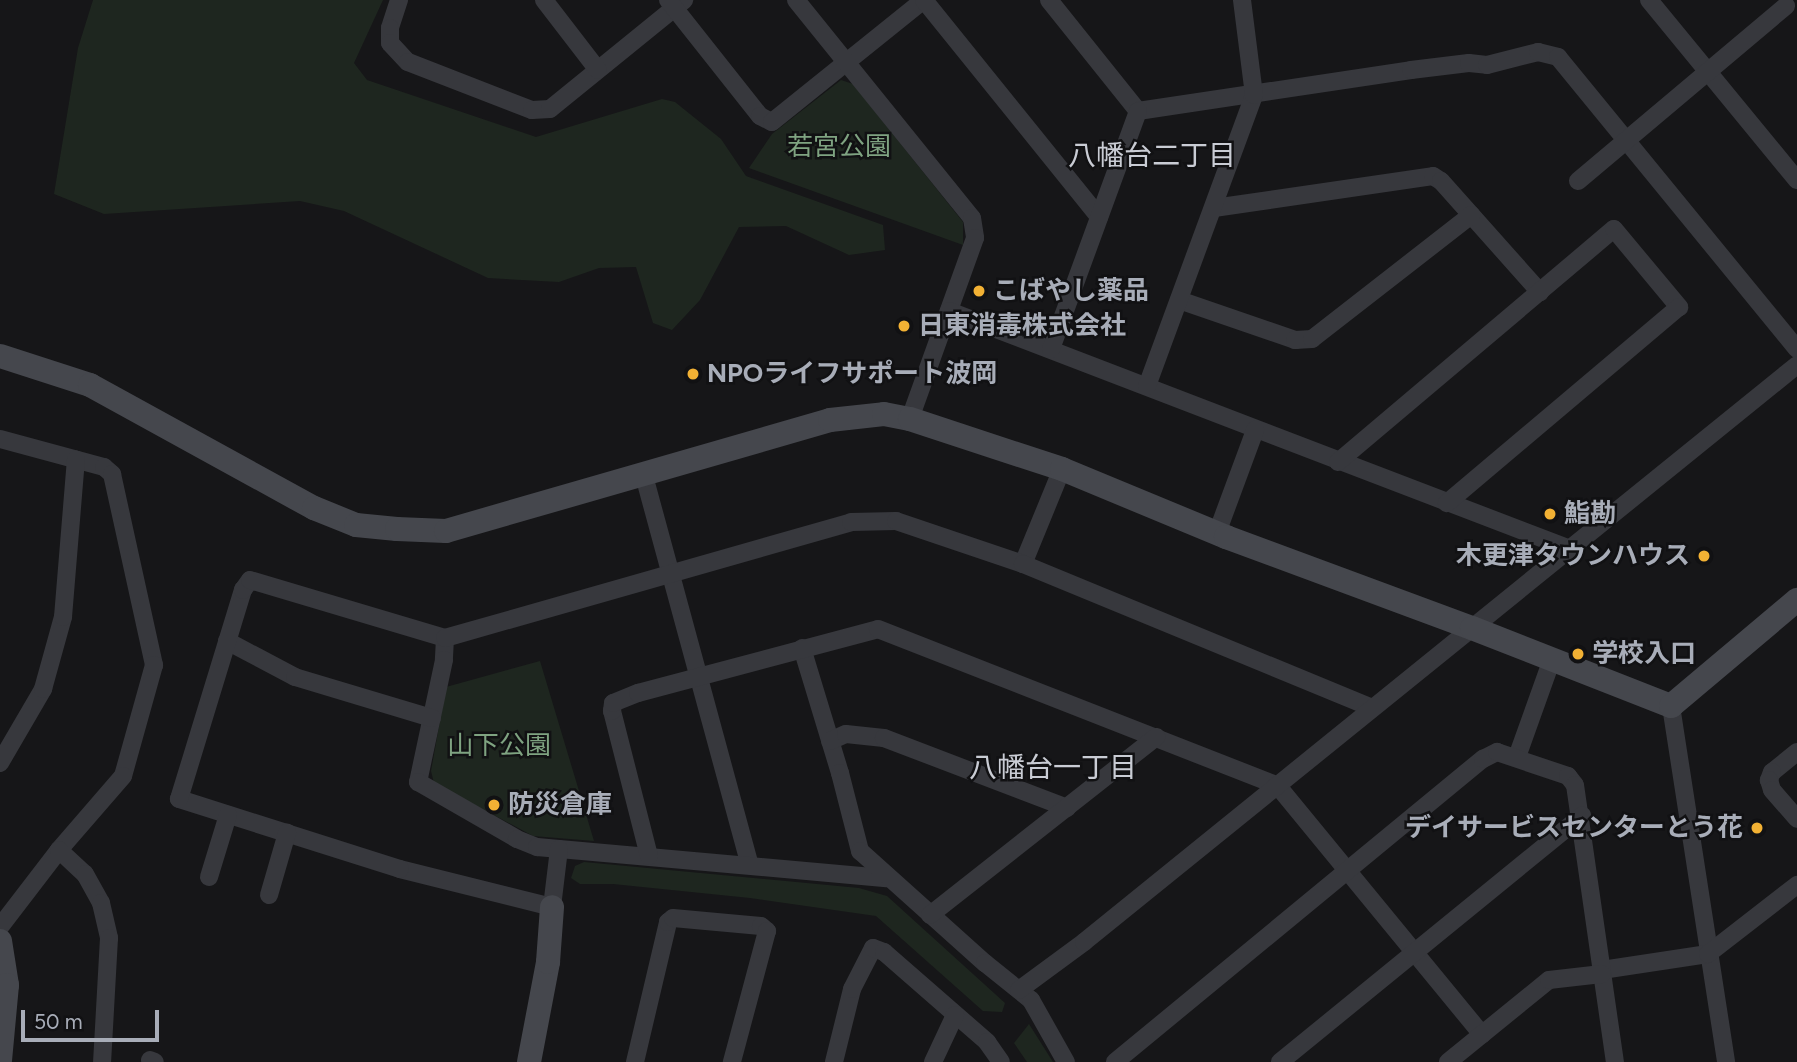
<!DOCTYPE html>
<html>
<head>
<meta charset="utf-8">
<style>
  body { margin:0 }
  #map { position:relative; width:1797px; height:1062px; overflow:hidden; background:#161618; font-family:Figtree,"Noto Sans JP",sans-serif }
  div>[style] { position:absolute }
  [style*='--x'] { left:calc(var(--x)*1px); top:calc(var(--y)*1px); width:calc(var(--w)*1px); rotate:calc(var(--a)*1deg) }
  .green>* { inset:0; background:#1e261f }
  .street>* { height:18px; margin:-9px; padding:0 9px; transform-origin:9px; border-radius:9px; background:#37383d }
  .secondary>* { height:24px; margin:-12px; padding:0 12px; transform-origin:12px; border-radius:12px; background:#45474d }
  .dots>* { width:19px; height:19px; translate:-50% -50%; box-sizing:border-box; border:4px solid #111113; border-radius:50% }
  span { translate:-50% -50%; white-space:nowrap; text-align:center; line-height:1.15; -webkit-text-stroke:5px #111113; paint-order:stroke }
  .park-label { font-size:26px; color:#7fa381 }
  .poi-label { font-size:26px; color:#a8adb8; font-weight:700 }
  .left { translate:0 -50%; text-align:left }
  .right { translate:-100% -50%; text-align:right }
  .neighbourhood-label { font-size:28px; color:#c9ccd4 }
  .scale { position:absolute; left:21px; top:1010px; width:138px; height:32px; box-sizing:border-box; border:4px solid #a8adb8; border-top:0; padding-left:9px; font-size:21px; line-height:24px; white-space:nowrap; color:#a8adb8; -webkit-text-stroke:5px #111113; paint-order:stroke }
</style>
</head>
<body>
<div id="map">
  <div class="green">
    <i style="clip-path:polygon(93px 0,383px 0,354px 63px,367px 80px,536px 137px,662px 99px,675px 102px,721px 139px,746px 176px,883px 225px,885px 250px,849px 255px,786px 226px,739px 227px,700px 300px,672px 330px,653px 323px,636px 267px,599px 268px,559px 282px,488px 278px,344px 211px,300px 201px,104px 214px,54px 194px,78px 48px)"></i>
    <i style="clip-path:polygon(841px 80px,853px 84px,963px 222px,963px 245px,749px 168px,772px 134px)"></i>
    <i style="clip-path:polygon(540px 661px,594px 841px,533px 836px,434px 783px,431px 771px,446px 687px)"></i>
    <i style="clip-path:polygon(584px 862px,859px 888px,887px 896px,1005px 1003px,1002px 1012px,983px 1011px,876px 916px,750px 898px,613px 884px,580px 884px,571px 878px,575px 866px)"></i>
    <i style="clip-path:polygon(1029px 1024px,1053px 1062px,1027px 1062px,1014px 1043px)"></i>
  </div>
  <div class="street">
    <i style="--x:399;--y:0;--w:29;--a:108"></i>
    <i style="--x:390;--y:28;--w:15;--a:90"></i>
    <i style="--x:390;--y:43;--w:26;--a:47"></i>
    <i style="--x:408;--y:62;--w:133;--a:21.2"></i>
    <i style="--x:532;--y:110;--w:18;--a:-3"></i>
    <i style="--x:550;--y:109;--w:173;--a:-39.1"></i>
    <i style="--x:544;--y:0;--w:88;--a:52.4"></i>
    <i style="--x:668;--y:0;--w:148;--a:51.6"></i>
    <i style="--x:760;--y:116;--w:13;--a:27"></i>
    <i style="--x:772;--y:122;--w:195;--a:-38.8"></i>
    <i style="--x:796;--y:0;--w:280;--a:51.1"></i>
    <i style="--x:972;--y:218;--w:20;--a:81"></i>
    <i style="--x:975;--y:238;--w:192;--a:109.8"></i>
    <i style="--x:924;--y:0;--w:279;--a:51.1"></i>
    <i style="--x:1049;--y:0;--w:142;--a:51.3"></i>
    <i style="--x:1649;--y:0;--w:233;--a:50.6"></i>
    <i style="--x:1138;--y:111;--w:276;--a:-8.5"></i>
    <i style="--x:1411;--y:70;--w:58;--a:-6.9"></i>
    <i style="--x:1469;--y:63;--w:18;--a:6"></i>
    <i style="--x:1487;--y:65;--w:53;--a:-14.3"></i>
    <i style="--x:1538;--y:52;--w:21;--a:14"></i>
    <i style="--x:1558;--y:57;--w:377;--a:50.7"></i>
    <i style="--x:1578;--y:181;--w:272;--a:-40.1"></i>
    <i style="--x:1214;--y:208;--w:221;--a:-8.3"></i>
    <i style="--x:1433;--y:176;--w:9;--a:32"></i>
    <i style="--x:1441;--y:181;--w:149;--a:48.3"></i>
    <i style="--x:1179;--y:300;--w:123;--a:19"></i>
    <i style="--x:1295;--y:340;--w:17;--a:-3"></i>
    <i style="--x:1312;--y:339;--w:202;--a:-37.9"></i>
    <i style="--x:949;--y:311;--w:665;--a:20.97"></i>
    <i style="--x:1051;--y:349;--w:253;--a:-69.9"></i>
    <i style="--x:1147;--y:386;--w:310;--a:-69.8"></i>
    <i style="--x:1254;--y:95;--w:96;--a:-97.2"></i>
    <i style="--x:0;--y:439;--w:108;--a:15.1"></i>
    <i style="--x:104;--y:467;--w:11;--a:41"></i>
    <i style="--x:112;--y:474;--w:196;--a:77.6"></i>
    <i style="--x:154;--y:665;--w:115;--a:105.6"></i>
    <i style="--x:123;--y:776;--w:98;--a:130.9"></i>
    <i style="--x:59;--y:850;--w:97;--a:127.5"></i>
    <i style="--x:1338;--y:462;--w:361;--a:-40.2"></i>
    <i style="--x:1614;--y:229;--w:102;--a:50.2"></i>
    <i style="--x:1679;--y:307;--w:304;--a:139.8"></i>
    <i style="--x:643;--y:472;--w:407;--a:74.8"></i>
    <i style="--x:1217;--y:533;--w:110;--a:-69.7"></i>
    <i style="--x:1023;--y:564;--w:103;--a:-67.7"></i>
    <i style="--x:445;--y:638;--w:22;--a:93"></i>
    <i style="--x:444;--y:660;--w:125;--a:102"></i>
    <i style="--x:418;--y:782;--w:114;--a:29.9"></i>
    <i style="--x:517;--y:839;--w:22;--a:22"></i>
    <i style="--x:537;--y:847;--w:351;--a:5.1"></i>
    <i style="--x:227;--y:641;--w:77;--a:27.9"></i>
    <i style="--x:295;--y:677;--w:143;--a:16.7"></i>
    <i style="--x:802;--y:648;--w:131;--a:73.1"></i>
    <i style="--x:840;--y:773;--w:81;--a:75.6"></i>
    <i style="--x:860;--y:851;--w:168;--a:41.9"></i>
    <i style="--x:985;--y:963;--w:59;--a:38.8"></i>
    <i style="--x:1031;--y:1000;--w:71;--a:60.6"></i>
    <i style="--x:1671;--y:706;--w:360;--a:81.2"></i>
    <i style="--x:830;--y:741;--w:17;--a:-24"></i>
    <i style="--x:846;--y:734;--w:38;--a:6"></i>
    <i style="--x:884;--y:738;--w:196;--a:20.9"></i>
    <i style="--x:1797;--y:752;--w:32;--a:141"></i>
    <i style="--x:1772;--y:772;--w:9;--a:111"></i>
    <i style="--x:1769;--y:780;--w:10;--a:73"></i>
    <i style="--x:1772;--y:790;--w:38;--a:49"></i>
    <i style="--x:1517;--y:757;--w:104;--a:-70.3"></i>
    <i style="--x:0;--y:763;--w:86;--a:-59.8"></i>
    <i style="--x:43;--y:689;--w:75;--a:-74.5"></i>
    <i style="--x:63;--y:617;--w:158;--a:-85.3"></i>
    <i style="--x:559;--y:849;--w:58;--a:96.9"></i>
    <i style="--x:552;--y:907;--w:157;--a:-166"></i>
    <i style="--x:400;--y:869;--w:232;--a:-162.4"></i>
    <i style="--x:179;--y:799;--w:219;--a:-73"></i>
    <i style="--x:243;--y:590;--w:12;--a:-55"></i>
    <i style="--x:250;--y:580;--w:203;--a:16.6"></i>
    <i style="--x:445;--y:638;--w:422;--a:-15.9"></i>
    <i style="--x:851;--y:522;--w:45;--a:-1.3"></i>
    <i style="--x:896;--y:521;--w:134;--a:18.7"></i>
    <i style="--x:1023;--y:564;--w:378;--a:22.4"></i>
    <i style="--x:59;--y:850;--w:35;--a:43"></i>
    <i style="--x:85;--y:874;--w:33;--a:61"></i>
    <i style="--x:101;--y:903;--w:36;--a:77"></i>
    <i style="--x:109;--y:938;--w:124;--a:93.2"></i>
    <i style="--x:649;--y:856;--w:150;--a:-104.3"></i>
    <i style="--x:612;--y:711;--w:8;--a:-83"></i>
    <i style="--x:613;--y:703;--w:27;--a:-22"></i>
    <i style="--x:638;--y:693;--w:248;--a:-14.9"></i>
    <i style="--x:878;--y:629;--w:428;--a:21.4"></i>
    <i style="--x:1277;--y:785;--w:323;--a:50.6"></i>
    <i style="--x:209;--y:877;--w:65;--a:-73"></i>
    <i style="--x:269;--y:895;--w:65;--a:-73.8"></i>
    <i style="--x:930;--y:915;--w:288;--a:-38.2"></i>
    <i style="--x:1602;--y:970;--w:107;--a:-8.6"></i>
    <i style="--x:1708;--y:954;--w:113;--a:-37.8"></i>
    <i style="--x:1019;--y:990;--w:81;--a:-36.4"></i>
    <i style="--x:1084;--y:942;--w:917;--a:-38.98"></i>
    <i style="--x:150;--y:1060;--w:5;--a:22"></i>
    <i style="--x:635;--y:1062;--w:144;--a:-76.7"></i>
    <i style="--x:668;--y:922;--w:6;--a:-39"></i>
    <i style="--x:673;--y:918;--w:88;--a:5.2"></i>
    <i style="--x:761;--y:926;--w:8;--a:40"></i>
    <i style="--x:767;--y:931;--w:136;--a:105"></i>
    <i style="--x:834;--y:1062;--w:75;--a:-76.1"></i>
    <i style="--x:852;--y:989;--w:46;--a:-62.9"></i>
    <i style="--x:873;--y:948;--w:12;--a:20"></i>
    <i style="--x:884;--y:952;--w:137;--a:41.1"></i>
    <i style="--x:987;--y:1042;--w:24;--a:55"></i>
    <i style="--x:933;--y:1062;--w:52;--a:-64.9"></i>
    <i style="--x:1115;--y:1062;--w:477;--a:-39.5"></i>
    <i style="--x:1483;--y:759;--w:16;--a:-27"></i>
    <i style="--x:1497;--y:752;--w:75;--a:18.7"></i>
    <i style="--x:1568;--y:776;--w:11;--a:52"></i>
    <i style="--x:1575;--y:785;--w:280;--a:81.8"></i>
    <i style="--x:1280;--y:1062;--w:390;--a:-39.2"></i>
    <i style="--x:1448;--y:1062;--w:130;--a:-39.1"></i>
    <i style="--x:1549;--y:980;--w:53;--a:-6.5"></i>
  </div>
  <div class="secondary">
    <i style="--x:0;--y:356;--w:95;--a:17.9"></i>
    <i style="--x:90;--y:385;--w:256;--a:28.8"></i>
    <i style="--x:314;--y:508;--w:45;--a:22"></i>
    <i style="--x:356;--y:525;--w:41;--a:5.6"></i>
    <i style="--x:397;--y:529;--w:49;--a:2.3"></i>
    <i style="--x:446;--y:531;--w:400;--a:-16.1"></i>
    <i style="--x:830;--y:420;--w:54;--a:-6.3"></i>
    <i style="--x:884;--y:414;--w:26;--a:11"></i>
    <i style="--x:910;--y:419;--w:160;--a:18.2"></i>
    <i style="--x:1062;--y:469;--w:178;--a:22.5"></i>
    <i style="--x:1226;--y:537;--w:262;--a:20.3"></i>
    <i style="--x:1472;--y:628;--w:214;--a:21.4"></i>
    <i style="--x:1671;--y:706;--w:165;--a:-40.1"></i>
    <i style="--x:0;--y:941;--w:45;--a:81"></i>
    <i style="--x:7;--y:985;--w:75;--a:95.3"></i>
    <i style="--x:529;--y:1062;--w:102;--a:-79.2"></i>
    <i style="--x:548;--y:962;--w:55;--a:-85.8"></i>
  </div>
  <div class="dots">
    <i style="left:979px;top:291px;background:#f2b134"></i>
    <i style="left:904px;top:326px;background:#f2b134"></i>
    <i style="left:693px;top:374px;background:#f2b134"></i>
    <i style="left:1550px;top:514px;background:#f2b134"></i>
    <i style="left:1704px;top:556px;background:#f2b134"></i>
    <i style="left:1578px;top:654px;background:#f2b134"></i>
    <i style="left:494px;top:805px;background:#f2b134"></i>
    <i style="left:1757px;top:828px;background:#f2b134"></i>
  </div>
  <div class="park-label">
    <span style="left:839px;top:147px">若宮公園</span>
    <span style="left:499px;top:746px">山下公園</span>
  </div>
  <div class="poi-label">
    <span class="left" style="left:993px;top:291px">こばやし薬品</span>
    <span class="left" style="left:918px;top:326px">日東消毒株式会社</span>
    <span class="left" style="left:707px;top:374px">NPOライフサポート波岡</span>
    <span class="left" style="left:1564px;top:514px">鮨勘</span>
    <span class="right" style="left:1690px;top:556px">木更津タウンハウス</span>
    <span class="left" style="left:1592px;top:654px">学校入口</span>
    <span class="left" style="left:508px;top:805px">防災倉庫</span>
    <span class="right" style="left:1743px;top:828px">デイサービスセンターとう花</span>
  </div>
  <div class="neighbourhood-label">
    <span style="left:1152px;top:155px">八幡台二丁目</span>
    <span style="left:1053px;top:767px">八幡台一丁目</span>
  </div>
  <div class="scale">50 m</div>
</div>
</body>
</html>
